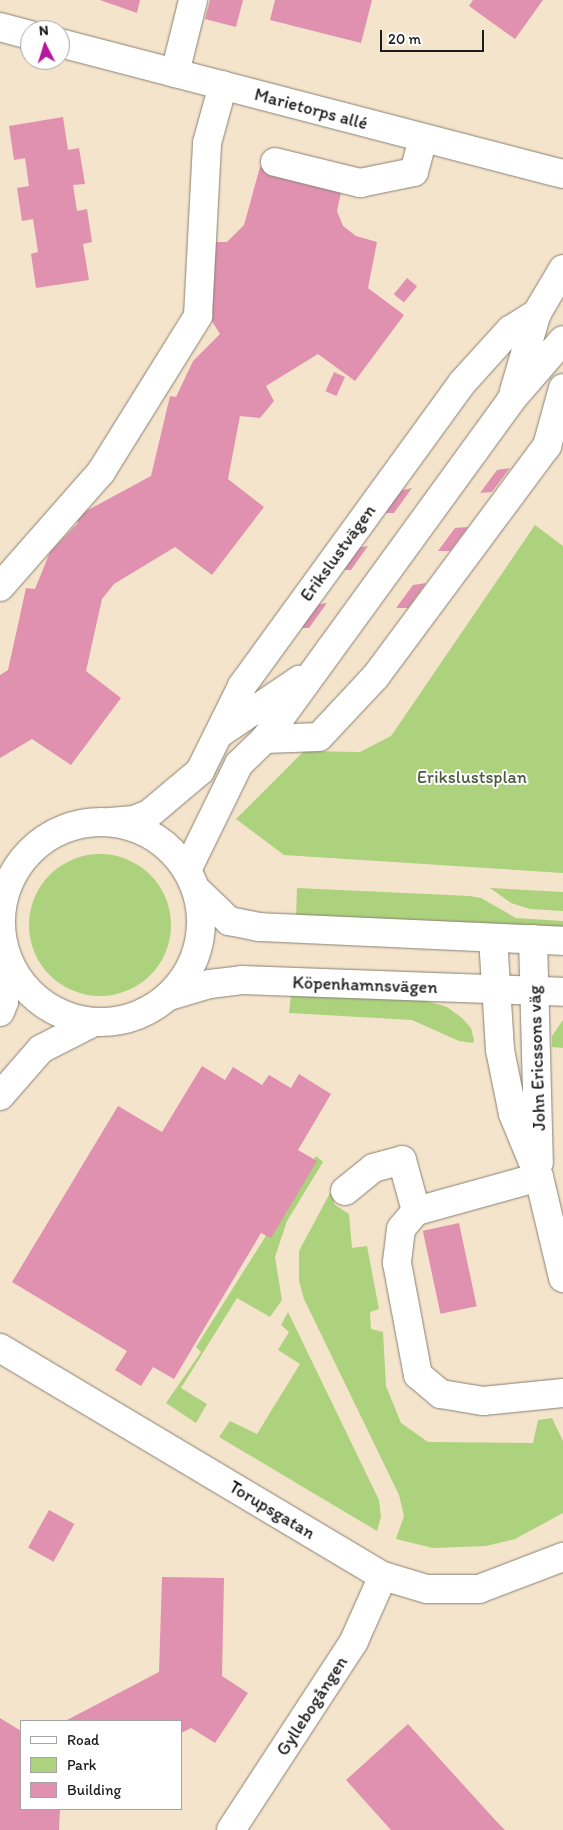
<!DOCTYPE html>
<html>
<head>
<meta charset="utf-8">
<style>
  body { margin:0 }
  #map { position:relative; width:563px; height:1830px; overflow:hidden; background:#f5e4cc; font-family:Itim,sans-serif }
  div>[style] { position:absolute }
  [style*='--x'] { left:calc(var(--x)*1px); top:calc(var(--y)*1px); width:calc(var(--w)*1px); rotate:calc(var(--a)*1deg) }
  .green>* { inset:0; background:#acd27d }
  .round { border-radius:50% }
  .building>* { inset:0; background:#df91af; transform-origin:0 0 }
  .roads { filter:drop-shadow(0 0 1px #888074) drop-shadow(0 0 1px #888074) }
  .minor>* { height:28px; margin:-14px; padding:0 14px; transform-origin:14px; border-radius:14px; background:#fff }
  .minor>.ring { margin:-14px; padding:0; box-sizing:content-box; background:none; border:28px solid #fff; border-radius:50% }
  span { translate:-50% -50%; white-space:nowrap; text-align:center; line-height:1.15; -webkit-text-stroke:4px #fff; paint-order:stroke }
  .street-label { font-size:18px; color:#1c1c1c }
  .park-label { font-size:18px; color:#4e5c3e }
  .legend { position:absolute; left:20px; top:1720px; width:162px; height:90px; box-sizing:border-box; background:#fff; border:1px solid #a4a4a4; margin:0; padding:6px 9px; list-style:none; font-size:15px; color:#1c1c1c }
  .legend li { display:flex; align-items:center; gap:10px; height:25px }
  .legend b { width:25px; border:1px solid #a4a4a4 }
  .north { position:absolute; left:20px; top:20px; width:50px; height:50px; box-sizing:border-box; background:#fff; border:1px solid #a4a4a4; border-radius:50%; rotate:355deg; font-size:14px; font-weight:700; line-height:20px; text-align:center; color:#1c1c1c }
  .north::after { content:''; display:block; margin:auto; width:18px; height:22px; background:#b5179e; clip-path:polygon(50% 0,100% 100%,50% 72%,0 100%) }
  .scale { position:absolute; left:380px; top:30px; width:104px; height:22px; box-sizing:border-box; border:2px solid #1c1c1c; border-top:0; padding-left:6px; font-size:15px; line-height:18px; white-space:nowrap; color:#1c1c1c; -webkit-text-stroke:4px #fff; paint-order:stroke }
</style>
</head>
<body>
<div id="map">
  <div class="green">
    <i style="clip-path:polygon(535px 525px,563px 546px,563px 873px,284px 855px,236px 819px,304px 751px,360px 752px,391px 736px)"></i>
    <i class="round" style="left:29px;top:854px;width:142px;height:142px"></i>
    <i style="clip-path:polygon(297px 888px,470px 896px,481px 898px,516px 918px,563px 921px,563px 929px,296px 917px)"></i>
    <i style="clip-path:polygon(490px 888px,563px 892px,563px 911px,530px 909px,511px 903px)"></i>
    <i style="clip-path:polygon(291px 995px,427px 1001px,447px 1007px,462px 1018px,471px 1028px,474px 1040px,473px 1043px,459px 1041px,412px 1020px,289px 1013px)"></i>
    <i style="clip-path:polygon(563px 1020px,563px 1048px,552px 1047px,552px 1036px)"></i>
    <i style="clip-path:polygon(316px 1156px,323px 1162px,287px 1221px,275px 1257px,282px 1300px,270px 1317px,237px 1298px,181px 1388px,207px 1404px,196px 1423px,166px 1403px,201px 1352px,196px 1347px)"></i>
    <i style="clip-path:polygon(330px 1193px,334px 1195px,334px 1204px,349px 1214px,352px 1248px,367px 1246px,379px 1309px,370px 1312px,371px 1329px,383px 1332px,386px 1386px,401px 1423px,428px 1442px,533px 1443px,538px 1420px,552px 1418px,563px 1441px,563px 1513px,515px 1539px,486px 1546px,433px 1548px,396px 1539px,404px 1516px,399px 1495px,304px 1299px,299px 1281px,299px 1251px)"></i>
    <i style="clip-path:polygon(288px 1312px,379px 1500px,381px 1517px,377px 1531px,219px 1437px,230px 1421px,257px 1434px,300px 1364px,278px 1350px,289px 1332px,281px 1325px)"></i>
  </div>
  <div class="building">
    <i style="clip-path:polygon(100px 0,140px 0,137px 13px)"></i>
    <i style="clip-path:polygon(210px 0,243px 0,236px 27px,205px 19px)"></i>
    <i style="clip-path:polygon(275px 0,372px 0,361px 43px,270px 20px)"></i>
    <i style="clip-path:polygon(473px 0,543px 0,515px 39px,469px 6px)"></i>
    <i style="clip-path:polygon(63px 117px,68px 150px,79px 148px,85px 184px,73px 185px,77px 211px,87px 209px,92px 242px,83px 244px,89px 280px,36px 288px,31px 254px,38px 252px,33px 219px,22px 221px,17px 188px,29px 186px,25px 158px,14px 160px,9px 126px)"></i>
    <i style="clip-path:polygon(260px 167px,342px 188px,337px 211px,343px 226px,356px 236px,377px 242px,368px 288px,404px 315px,355px 381px,318px 354px,266px 386px,274px 401px,260px 418px,240px 416px,228px 479px,264px 507px,212px 575px,175px 547px,114px 584px,102px 599px,86px 671px,121px 698px,71px 765px,32px 739px,0 758px,0 675px,8px 670px,26px 588px,35px 589px,50px 552px,78px 523px,75px 517px,151px 476px,170px 396px,176px 397px,193px 361px,220px 334px,208px 315px,211px 242px,227px 242px,244px 225px)"></i>
    <i style="left:407px;top:278px;width:13px;height:21px;rotate:39deg"></i>
    <i style="left:334px;top:372px;width:12px;height:21px;rotate:24deg"></i>
    <i style="clip-path:polygon(510px 468px,492px 492px,480px 493px,497px 470px)"></i>
    <i style="clip-path:polygon(412px 488px,394px 513px,382px 513px,399px 491px)"></i>
    <i style="clip-path:polygon(468px 527px,450px 551px,438px 551px,455px 528px)"></i>
    <i style="clip-path:polygon(368px 546px,351px 570px,338px 570px,356px 548px)"></i>
    <i style="clip-path:polygon(426px 583px,408px 608px,396px 608px,413px 585px)"></i>
    <i style="clip-path:polygon(327px 603px,309px 628px,297px 628px,314px 605px)"></i>
    <i style="clip-path:polygon(202px 1066px,225px 1080px,233px 1067px,262px 1085px,269px 1075px,291px 1088px,299px 1074px,331px 1094px,298px 1150px,317px 1161px,271px 1238px,261px 1233px,174px 1379px,153px 1367px,141px 1386px,115px 1370px,127px 1351px,12px 1282px,118px 1106px,162px 1132px)"></i>
    <i style="left:459px;top:1223px;width:85px;height:37px;rotate:78deg"></i>
    <i style="left:49px;top:1510px;width:29px;height:43px;rotate:29deg"></i>
    <i style="clip-path:polygon(162px 1577px,224px 1578px,222px 1676px,248px 1693px,215px 1743px,191px 1728px,181px 1733px,181px 1721px,65px 1721px,159px 1672px)"></i>
    <i style="clip-path:polygon(0 1718px,21px 1731px,21px 1809px,60px 1809px,59px 1830px,0 1830px)"></i>
    <i style="clip-path:polygon(408px 1724px,497px 1822px,505px 1830px,391px 1830px,346px 1780px)"></i>
  </div>
  <div class="roads">
    <div class="minor">
      <i style="--x:0;--y:27;--w:31;--a:15"></i>
      <i style="--x:60;--y:43;--w:520;--a:14.6"></i>
      <i style="--x:175;--y:73;--w:75;--a:-76.1"></i>
      <i style="--x:275;--y:162;--w:88;--a:13.9"></i>
      <i style="--x:360;--y:183;--w:55;--a:-11.5"></i>
      <i style="--x:414;--y:172;--w:35;--a:-75"></i>
      <i style="--x:514;--y:391;--w:81;--a:-73.6"></i>
      <i style="--x:0;--y:587;--w:153;--a:-48.7"></i>
      <i style="--x:101;--y:472;--w:184;--a:-58.1"></i>
      <i style="--x:198;--y:316;--w:173;--a:-87"></i>
      <i style="--x:207;--y:143;--w:60;--a:-74.6"></i>
      <i style="--x:219;--y:734;--w:97;--a:-34"></i>
      <i style="--x:265;--y:739;--w:54;--a:-2.1"></i>
      <i style="--x:319;--y:737;--w:83;--a:-46.9"></i>
      <i style="--x:376;--y:676;--w:287;--a:-53.4"></i>
      <i style="--x:547;--y:446;--w:60;--a:-74.6"></i>
      <i class="ring" style="left:1px;top:822px;width:172px;height:172px"></i>
      <i style="--x:110;--y:822;--w:24;--a:-5"></i>
      <i style="--x:134;--y:820;--w:16;--a:-22"></i>
      <i style="--x:149;--y:814;--w:67;--a:-40.1"></i>
      <i style="--x:200;--y:771;--w:95;--a:-63.7"></i>
      <i style="--x:242;--y:686;--w:374;--a:-54"></i>
      <i style="--x:462;--y:383;--w:72;--a:-47.8"></i>
      <i style="--x:510;--y:330;--w:32;--a:-32"></i>
      <i style="--x:537;--y:313;--w:51;--a:-59.4"></i>
      <i style="--x:187;--y:870;--w:118;--a:-63.9"></i>
      <i style="--x:239;--y:764;--w:36;--a:-44"></i>
      <i style="--x:265;--y:739;--w:419;--a:-54"></i>
      <i style="--x:511;--y:400;--w:79;--a:-49.1"></i>
      <i style="--x:199;--y:892;--w:42;--a:44"></i>
      <i style="--x:229;--y:921;--w:31;--a:11"></i>
      <i style="--x:259;--y:927;--w:304;--a:2.6"></i>
      <i style="--x:493;--y:938;--w:112;--a:86.4"></i>
      <i style="--x:500;--y:1050;--w:65;--a:78.5"></i>
      <i style="--x:513;--y:1114;--w:68;--a:67.6"></i>
      <i style="--x:539;--y:1177;--w:104;--a:76.6"></i>
      <i style="--x:533;--y:939;--w:224;--a:88.5"></i>
      <i style="--x:169;--y:996;--w:43;--a:-16.3"></i>
      <i style="--x:210;--y:984;--w:32;--a:-7"></i>
      <i style="--x:242;--y:980;--w:321;--a:2.1"></i>
      <i style="--x:0;--y:1012;--w:11;--a:-68"></i>
      <i style="--x:4;--y:1002;--w:46;--a:-90"></i>
      <i style="--x:0;--y:1096;--w:62;--a:-48.9"></i>
      <i style="--x:41;--y:1049;--w:55;--a:-27"></i>
      <i style="--x:539;--y:1177;--w:128;--a:164.5"></i>
      <i style="--x:416;--y:1211;--w:23;--a:130"></i>
      <i style="--x:401;--y:1229;--w:34;--a:97"></i>
      <i style="--x:397;--y:1263;--w:114;--a:79.4"></i>
      <i style="--x:418;--y:1375;--w:30;--a:40"></i>
      <i style="--x:441;--y:1394;--w:43;--a:9.5"></i>
      <i style="--x:483;--y:1401;--w:80;--a:-5.7"></i>
      <i style="--x:345;--y:1191;--w:36;--a:-39"></i>
      <i style="--x:373;--y:1168;--w:30;--a:-15"></i>
      <i style="--x:402;--y:1160;--w:53;--a:74.6"></i>
      <i style="--x:0;--y:1348;--w:446;--a:30.8"></i>
      <i style="--x:383;--y:1576;--w:46;--a:16.5"></i>
      <i style="--x:427;--y:1589;--w:52;--a:0"></i>
      <i style="--x:479;--y:1589;--w:90;--a:-20.9"></i>
      <i style="--x:231;--y:1830;--w:225;--a:-56.9"></i>
      <i style="--x:354;--y:1641;--w:71;--a:-66"></i>
    </div>
  </div>
  <div class="street-label">
    <span style="left:311px;top:109px;rotate:15deg">Marietorps allé</span>
    <span style="left:338px;top:553px;rotate:-54deg">Erikslustvägen</span>
    <span style="left:365px;top:985px;rotate:2deg">Köpenhamnsvägen</span>
    <span style="left:537px;top:1058px;rotate:-92deg">John Ericssons väg</span>
    <span style="left:272px;top:1510px;rotate:31deg">Torupsgatan</span>
    <span style="left:312px;top:1706px;rotate:-57deg">Gyllebogången</span>
  </div>
  <div class="park-label">
    <span style="left:472px;top:777px">Erikslustsplan</span>
  </div>
  <ul class="legend">
  <li><b style="height:6px;background:#fff"></b>Road</li>
  <li><b style="height:14px;background:#acd27d"></b>Park</li>
  <li><b style="height:14px;background:#df91af"></b>Building</li>
  </ul>
  <div class="north">N</div>
  <div class="scale">20 m</div>
</div>
</body>
</html>
